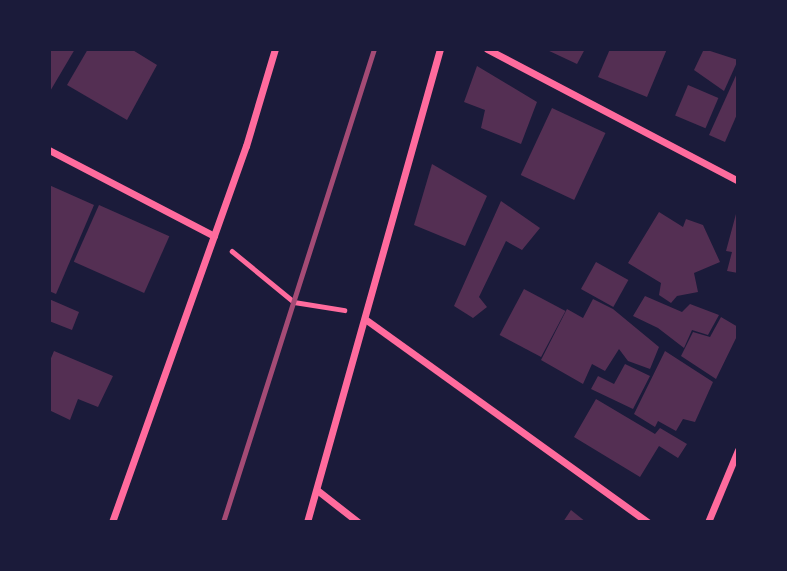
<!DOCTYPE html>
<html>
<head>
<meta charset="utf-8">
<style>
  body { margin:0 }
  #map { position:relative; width:787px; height:571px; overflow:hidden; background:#1b1b3a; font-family:Jost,sans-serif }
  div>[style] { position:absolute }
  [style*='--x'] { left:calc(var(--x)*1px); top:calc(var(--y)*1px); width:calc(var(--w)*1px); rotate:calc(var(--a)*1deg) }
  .building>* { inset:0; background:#542f53; transform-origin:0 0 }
  .path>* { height:4.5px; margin:-2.25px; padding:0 2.25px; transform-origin:2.25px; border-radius:2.25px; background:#ff6b9d }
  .minor>* { height:7px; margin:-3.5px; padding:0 3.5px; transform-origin:3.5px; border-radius:3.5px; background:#ff6b9d }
  .rail>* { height:5px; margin:-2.5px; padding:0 2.5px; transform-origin:2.5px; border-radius:2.5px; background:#a44b75 }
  span { translate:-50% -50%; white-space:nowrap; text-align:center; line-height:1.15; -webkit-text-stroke:6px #1b1b3a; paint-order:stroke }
  .frame { position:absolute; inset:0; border:51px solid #1b1b3a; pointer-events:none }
</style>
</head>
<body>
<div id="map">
  <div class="building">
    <i style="clip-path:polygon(50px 49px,75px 49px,49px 93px,49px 51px)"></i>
    <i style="clip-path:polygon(88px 49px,131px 49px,157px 65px,127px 120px,67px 85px)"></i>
    <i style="clip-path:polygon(545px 49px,585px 49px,577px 64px)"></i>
    <i style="clip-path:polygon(610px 49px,667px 49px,647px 97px,598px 77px)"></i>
    <i style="clip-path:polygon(704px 49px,738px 60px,724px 91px,694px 70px)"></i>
    <i style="clip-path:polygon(477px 66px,537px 102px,521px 144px,481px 128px,485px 110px,464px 102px)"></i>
    <i style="clip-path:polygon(738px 71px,738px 112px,725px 142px,709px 135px)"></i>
    <i style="left:688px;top:85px;width:33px;height:33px;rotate:23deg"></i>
    <i style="left:552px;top:108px;width:59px;height:74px;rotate:25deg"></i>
    <i style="clip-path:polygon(432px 164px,487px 196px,465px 246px,414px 225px)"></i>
    <i style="clip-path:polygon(49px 185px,94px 205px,56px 294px,49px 291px)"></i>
    <i style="clip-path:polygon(501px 201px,540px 228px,522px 250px,506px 241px,479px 297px,487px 307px,473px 318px,454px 306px)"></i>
    <i style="left:99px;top:205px;width:77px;height:62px;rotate:24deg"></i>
    <i style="clip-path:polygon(659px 212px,683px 227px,686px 219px,703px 225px,720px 262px,694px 273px,698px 292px,677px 296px,671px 303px,659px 295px,661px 283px,628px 263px)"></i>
    <i style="clip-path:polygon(736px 214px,738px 214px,738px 273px,727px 271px,732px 252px,726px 251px)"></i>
    <i style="left:596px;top:262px;width:37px;height:31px;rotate:29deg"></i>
    <i style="left:524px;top:289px;width:47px;height:52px;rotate:28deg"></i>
    <i style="clip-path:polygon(645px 296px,682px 312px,690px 304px,719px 315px,708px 335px,692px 330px,684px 348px,658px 328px,633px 316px)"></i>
    <i style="clip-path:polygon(49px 299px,79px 312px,72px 330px,49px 321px)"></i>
    <i style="clip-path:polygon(593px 299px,613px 309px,659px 347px,650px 369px,628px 361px,619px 349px,605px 371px,592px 364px,583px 384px,541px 360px,567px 309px,583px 318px)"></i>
    <i style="clip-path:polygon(721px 317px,738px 327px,738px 334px,716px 379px,681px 356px,693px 332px,710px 337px)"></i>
    <i style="clip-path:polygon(54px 351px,113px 376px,98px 407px,78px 399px,70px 420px,49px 410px,49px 363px)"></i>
    <i style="clip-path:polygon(665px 351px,713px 382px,695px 422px,683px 419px,676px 431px,658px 421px,655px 427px,634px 414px)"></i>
    <i style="clip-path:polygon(625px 364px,650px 376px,633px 409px,591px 389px,598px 376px,614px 384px)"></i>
    <i style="clip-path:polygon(596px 399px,655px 434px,660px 428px,687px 444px,678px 458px,659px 446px,640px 477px,574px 437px)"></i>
    <i style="clip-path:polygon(571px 510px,586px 522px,563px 522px)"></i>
  </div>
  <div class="path">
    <i style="--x:232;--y:251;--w:80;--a:39.4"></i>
    <i style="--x:294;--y:302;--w:51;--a:9.1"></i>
  </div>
  <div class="minor">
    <i style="--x:487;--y:49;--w:284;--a:27.7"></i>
    <i style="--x:49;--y:150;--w:186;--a:27.5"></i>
    <i style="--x:365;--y:319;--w:348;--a:35.7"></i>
    <i style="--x:317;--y:490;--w:52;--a:38"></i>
    <i style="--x:112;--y:522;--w:399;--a:-70.4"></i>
    <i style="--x:246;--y:146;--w:101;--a:-73.4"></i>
    <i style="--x:307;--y:522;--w:491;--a:-74.3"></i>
    <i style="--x:708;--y:522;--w:78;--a:-67.4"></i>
  </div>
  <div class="rail">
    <i style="--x:223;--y:522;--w:497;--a:-72.3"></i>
  </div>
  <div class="frame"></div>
</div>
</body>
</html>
